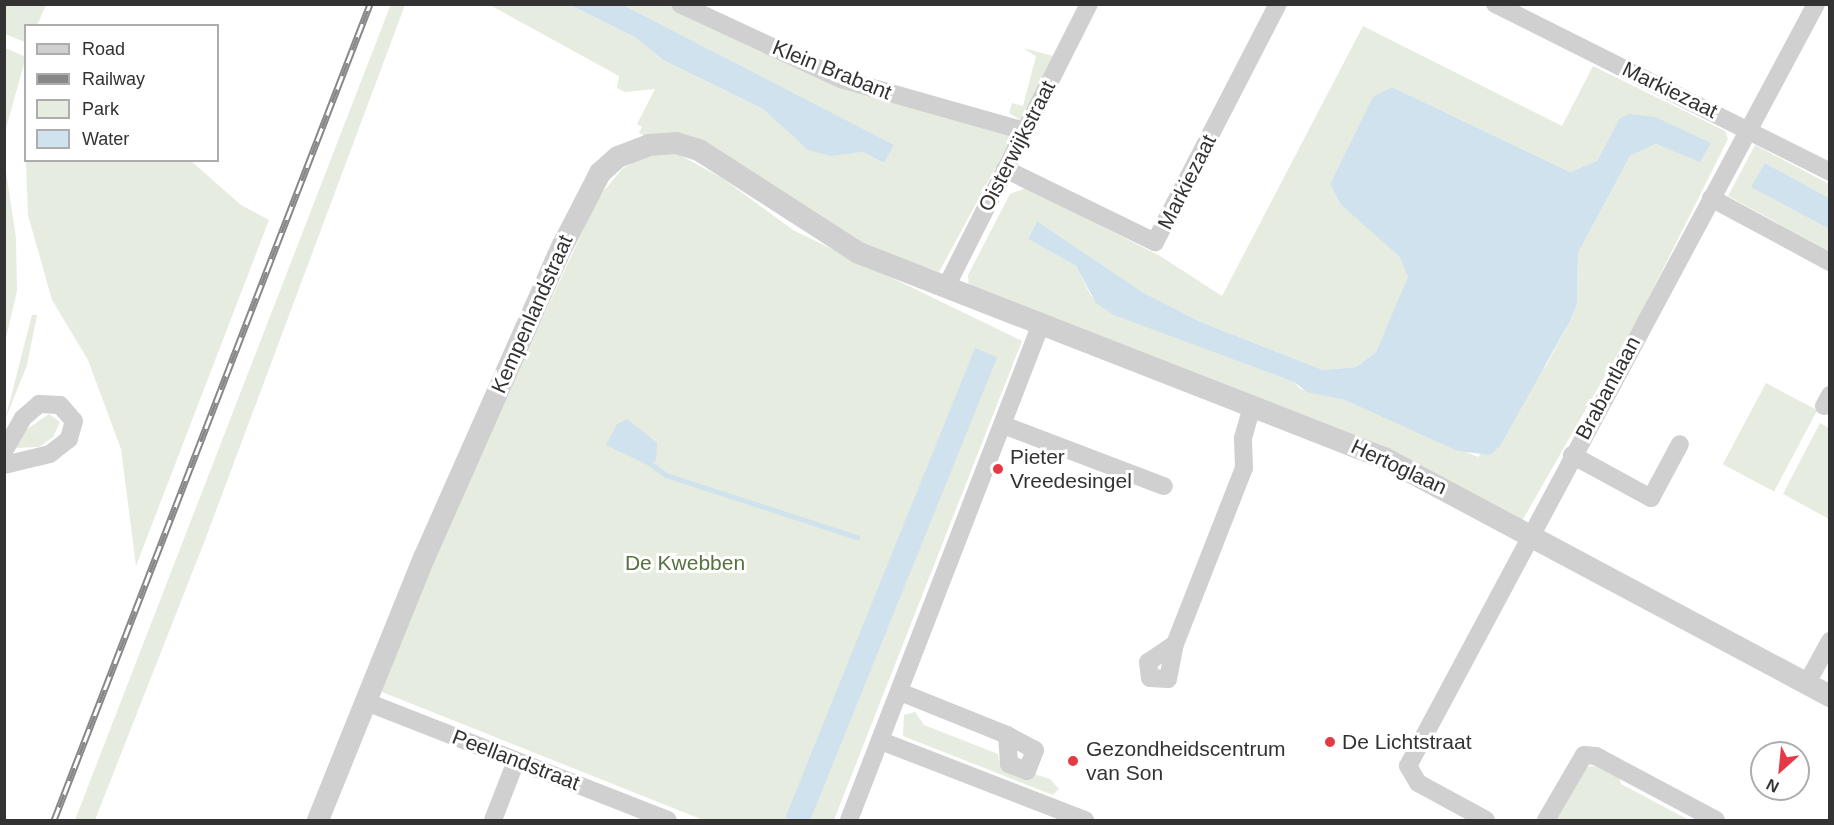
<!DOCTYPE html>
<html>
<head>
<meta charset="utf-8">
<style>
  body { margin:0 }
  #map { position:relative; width:1834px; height:825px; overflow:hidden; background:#fff; font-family:Helvetica,sans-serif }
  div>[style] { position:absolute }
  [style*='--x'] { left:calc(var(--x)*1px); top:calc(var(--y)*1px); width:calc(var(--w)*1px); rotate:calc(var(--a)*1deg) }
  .green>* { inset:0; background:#e6ecdf; transform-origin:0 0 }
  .water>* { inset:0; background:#cfe2ee; transform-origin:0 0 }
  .stream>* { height:4.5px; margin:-2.25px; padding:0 2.25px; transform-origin:2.25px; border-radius:2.25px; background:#cfe2ee }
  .minor>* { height:18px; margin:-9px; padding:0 9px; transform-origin:9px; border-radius:9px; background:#d0d0d0 }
  .tertiary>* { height:22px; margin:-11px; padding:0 11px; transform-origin:11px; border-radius:11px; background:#d0d0d0 }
  .rail>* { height:7px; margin-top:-3.5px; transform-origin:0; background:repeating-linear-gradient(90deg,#fff 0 14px,#888 0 28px); box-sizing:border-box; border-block:2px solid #888 }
  .dots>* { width:16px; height:16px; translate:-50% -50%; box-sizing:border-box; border:3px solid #fff; border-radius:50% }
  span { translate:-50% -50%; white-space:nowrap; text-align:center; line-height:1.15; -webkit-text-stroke:6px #fff; paint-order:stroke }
  .street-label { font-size:21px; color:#333 }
  .poi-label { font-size:21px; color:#333 }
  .left { translate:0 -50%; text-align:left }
  .park-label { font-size:21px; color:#56703f }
  .frame { position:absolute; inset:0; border:6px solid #333; pointer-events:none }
  .legend { position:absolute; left:24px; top:24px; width:195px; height:138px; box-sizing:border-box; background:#fff; border:2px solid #adadad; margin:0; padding:8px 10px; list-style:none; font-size:18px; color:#333 }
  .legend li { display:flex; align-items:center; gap:12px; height:30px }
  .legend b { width:30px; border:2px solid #adadad }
  .north { position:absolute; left:1750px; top:741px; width:60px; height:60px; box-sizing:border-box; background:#fff; border:2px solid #adadad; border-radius:50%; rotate:207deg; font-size:16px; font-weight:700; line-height:24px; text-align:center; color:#333 }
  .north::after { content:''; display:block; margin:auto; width:21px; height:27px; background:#e63946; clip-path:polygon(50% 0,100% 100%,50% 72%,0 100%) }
</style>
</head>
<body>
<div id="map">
  <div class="green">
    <i style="clip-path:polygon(391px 4px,405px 5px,205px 540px,95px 820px,75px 820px)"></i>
    <i style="clip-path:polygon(4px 5px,46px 5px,37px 25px,26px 26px,25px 42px,5px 34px)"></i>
    <i style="clip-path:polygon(490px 5px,570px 5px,636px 38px,663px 60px,763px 109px,804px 146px,839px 154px,863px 152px,884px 163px,893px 145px,623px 5px,666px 5px,1008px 134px,1010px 141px,939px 272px,866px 246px,639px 133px,642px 127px,637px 124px,655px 89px,625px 92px,617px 88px,619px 76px)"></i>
    <i style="clip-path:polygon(evenodd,1363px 26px,1562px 126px,1593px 66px,1725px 131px,1728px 139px,1642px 311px,1522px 521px,969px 289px,968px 275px,1010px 194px,1026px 188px,1160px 256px,1222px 296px,1363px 26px,1392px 87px,1570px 172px,1597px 161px,1619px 119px,1711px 143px,1690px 155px,1656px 144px,1630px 156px,1578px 253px,1577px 304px,1570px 321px,1547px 364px,1478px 457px,1345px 400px,1300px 389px,1294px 382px,1114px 314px,1091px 296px,1076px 266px,1028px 239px,1037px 221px,1144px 293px,1201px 322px,1323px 370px,1356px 367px,1376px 352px,1409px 277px,1401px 257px,1340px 204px,1330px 184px,1373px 98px,1392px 87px)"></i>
    <i style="clip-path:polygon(5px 48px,26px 57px,6px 128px,4px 125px)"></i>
    <i style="clip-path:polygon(1023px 48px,1053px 56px,1020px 120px,1009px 113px,1012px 103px,1023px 106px,1036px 56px)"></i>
    <i style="clip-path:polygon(1755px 145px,1829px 184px,1829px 198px,1765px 163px,1752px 187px,1829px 229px,1829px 251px,1728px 196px)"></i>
    <i style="clip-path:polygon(674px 152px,722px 178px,793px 230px,1022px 341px,834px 820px,703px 820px,372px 688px,598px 198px,622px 169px,649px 153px)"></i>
    <i style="clip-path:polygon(26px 161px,191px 161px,241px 205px,269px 220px,136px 566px,121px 449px,88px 360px,52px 300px,28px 215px)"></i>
    <i style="clip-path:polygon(5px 165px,16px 238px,17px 291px,5px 342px)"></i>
    <i style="clip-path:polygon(32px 315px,37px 315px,27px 365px,5px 420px)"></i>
    <i style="left:1766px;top:383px;width:58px;height:92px;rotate:28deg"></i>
    <i style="clip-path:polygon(49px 414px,60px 422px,53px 437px,39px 447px,16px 448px,23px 432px)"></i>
    <i style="clip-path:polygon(1820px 423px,1829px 428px,1829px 519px,1783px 494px)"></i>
    <i style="clip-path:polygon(915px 712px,924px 725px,998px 754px,1000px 764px,1050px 779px,1059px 789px,1053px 795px,903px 736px,904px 715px)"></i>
    <i style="clip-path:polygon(1596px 765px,1619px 776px,1621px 784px,1689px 820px,1554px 820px,1587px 767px)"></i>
  </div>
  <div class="water">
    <i style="clip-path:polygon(570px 5px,623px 5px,894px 145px,884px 163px,863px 152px,831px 156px,808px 150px,763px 109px,663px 60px,636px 38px)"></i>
    <i style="clip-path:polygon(1392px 87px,1570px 172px,1597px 161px,1619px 119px,1628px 114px,1655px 117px,1711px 143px,1700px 162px,1656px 144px,1630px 156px,1578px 253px,1577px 304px,1570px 321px,1500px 446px,1490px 455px,1458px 451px,1345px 400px,1307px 392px,1294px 382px,1114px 315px,1096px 303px,1076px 266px,1028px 239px,1037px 221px,1144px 293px,1201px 322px,1323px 370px,1356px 367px,1376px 352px,1408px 277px,1400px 257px,1340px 204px,1330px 184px,1373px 97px)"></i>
    <i style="clip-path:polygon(1765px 163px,1829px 198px,1829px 229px,1751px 187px)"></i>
    <i style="left:975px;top:348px;width:24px;height:506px;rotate:22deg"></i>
    <i style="clip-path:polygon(627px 419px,657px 443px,656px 460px,650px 466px,606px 445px,617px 424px)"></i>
  </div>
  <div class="stream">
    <i style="--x:647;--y:461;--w:24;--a:36"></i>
    <i style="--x:666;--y:475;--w:201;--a:18"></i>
  </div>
  <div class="minor">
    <i style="--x:680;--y:4;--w:178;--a:25"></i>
    <i style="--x:841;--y:79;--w:191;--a:15.8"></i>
    <i style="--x:1495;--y:4;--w:375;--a:26.6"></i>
    <i style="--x:1005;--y:169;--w:167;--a:26"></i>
    <i style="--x:1155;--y:242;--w:268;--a:-62.7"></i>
    <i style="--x:1711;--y:198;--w:135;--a:28.3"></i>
    <i style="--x:946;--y:287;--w:317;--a:-63.2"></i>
    <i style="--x:1824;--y:406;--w:13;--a:-61"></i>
    <i style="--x:1003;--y:425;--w:172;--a:20.8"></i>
    <i style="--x:4;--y:451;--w:38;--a:-60"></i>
    <i style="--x:23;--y:418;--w:21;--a:-41"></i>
    <i style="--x:39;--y:404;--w:21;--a:3"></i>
    <i style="--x:60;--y:405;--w:21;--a:49"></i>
    <i style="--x:74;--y:421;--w:19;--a:106"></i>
    <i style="--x:69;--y:439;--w:24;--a:142"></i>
    <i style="--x:50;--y:454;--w:47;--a:166.6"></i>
    <i style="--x:1572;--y:455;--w:90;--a:28.6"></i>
    <i style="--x:1651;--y:498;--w:61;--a:-61.8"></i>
    <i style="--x:1175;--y:644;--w:32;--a:146"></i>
    <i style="--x:1148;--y:662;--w:16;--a:83"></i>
    <i style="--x:1150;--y:678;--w:18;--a:3"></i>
    <i style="--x:1168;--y:679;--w:36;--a:-79"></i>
    <i style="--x:1175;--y:644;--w:189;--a:-68.6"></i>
    <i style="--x:1244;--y:468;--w:30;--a:-92"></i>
    <i style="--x:1243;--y:438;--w:33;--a:-74"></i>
    <i style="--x:1807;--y:683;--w:48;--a:-61.3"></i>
    <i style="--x:900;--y:692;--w:115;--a:21.9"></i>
    <i style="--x:1007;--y:735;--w:29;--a:86"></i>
    <i style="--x:1009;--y:764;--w:19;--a:21"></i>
    <i style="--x:1027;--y:771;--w:22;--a:-69"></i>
    <i style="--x:1035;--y:750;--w:32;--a:-152"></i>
    <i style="--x:364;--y:701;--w:326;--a:21.4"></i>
    <i style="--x:881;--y:741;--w:219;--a:21.2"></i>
    <i style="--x:493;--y:820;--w:63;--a:-68.7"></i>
    <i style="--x:849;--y:820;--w:532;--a:-68.84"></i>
    <i style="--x:1486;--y:820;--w:77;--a:-151.4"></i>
    <i style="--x:1418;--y:783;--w:20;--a:-120"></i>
    <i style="--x:1408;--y:766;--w:864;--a:-61.83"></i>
    <i style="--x:1546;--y:820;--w:75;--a:-59.7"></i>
    <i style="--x:1584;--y:755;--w:12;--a:5"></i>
    <i style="--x:1596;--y:756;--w:136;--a:28.1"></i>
  </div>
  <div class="tertiary">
    <i style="--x:318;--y:820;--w:283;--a:-68"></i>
    <i style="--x:424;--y:558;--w:342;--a:-66.1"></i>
    <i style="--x:563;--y:245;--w:81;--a:-62.8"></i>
    <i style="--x:600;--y:173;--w:24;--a:-42"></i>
    <i style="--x:618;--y:157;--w:33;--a:-21"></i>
    <i style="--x:649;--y:145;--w:27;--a:-4"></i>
    <i style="--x:676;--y:143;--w:24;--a:17"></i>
    <i style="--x:699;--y:150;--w:190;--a:32.8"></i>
    <i style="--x:859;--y:253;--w:564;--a:21.33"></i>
    <i style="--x:1384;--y:458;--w:506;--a:28.09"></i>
  </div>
  <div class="rail">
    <i style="--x:54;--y:820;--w:875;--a:-68.83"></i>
  </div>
  <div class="dots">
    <i style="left:998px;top:469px;background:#e63946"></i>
    <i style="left:1330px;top:742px;background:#e63946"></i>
    <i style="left:1073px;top:761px;background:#e63946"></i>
  </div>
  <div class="street-label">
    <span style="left:832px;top:70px;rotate:22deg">Klein Brabant</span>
    <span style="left:1670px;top:90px;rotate:26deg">Markiezaat</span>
    <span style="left:1017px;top:146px;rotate:-63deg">Oisterwijkstraat</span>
    <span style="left:1187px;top:182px;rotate:-63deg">Markiezaat</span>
    <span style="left:532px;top:314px;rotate:-66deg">Kempenlandstraat</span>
    <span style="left:1608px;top:388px;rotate:-62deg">Brabantlaan</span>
    <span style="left:1399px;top:467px;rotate:25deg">Hertoglaan</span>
    <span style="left:516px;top:760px;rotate:21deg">Peellandstraat</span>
  </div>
  <div class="poi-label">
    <span class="left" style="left:1010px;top:469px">Pieter<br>Vreedesingel</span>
    <span class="left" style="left:1342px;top:742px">De Lichtstraat</span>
    <span class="left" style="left:1086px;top:761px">Gezondheidscentrum<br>van Son</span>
  </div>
  <div class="park-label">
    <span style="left:685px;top:563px">De Kwebben</span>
  </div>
  <div class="frame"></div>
  <ul class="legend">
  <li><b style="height:8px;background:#d0d0d0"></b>Road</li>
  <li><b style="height:8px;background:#888"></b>Railway</li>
  <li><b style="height:16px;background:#e6ecdf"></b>Park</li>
  <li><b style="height:16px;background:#cfe2ee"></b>Water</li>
  </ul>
  <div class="north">N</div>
</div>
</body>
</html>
